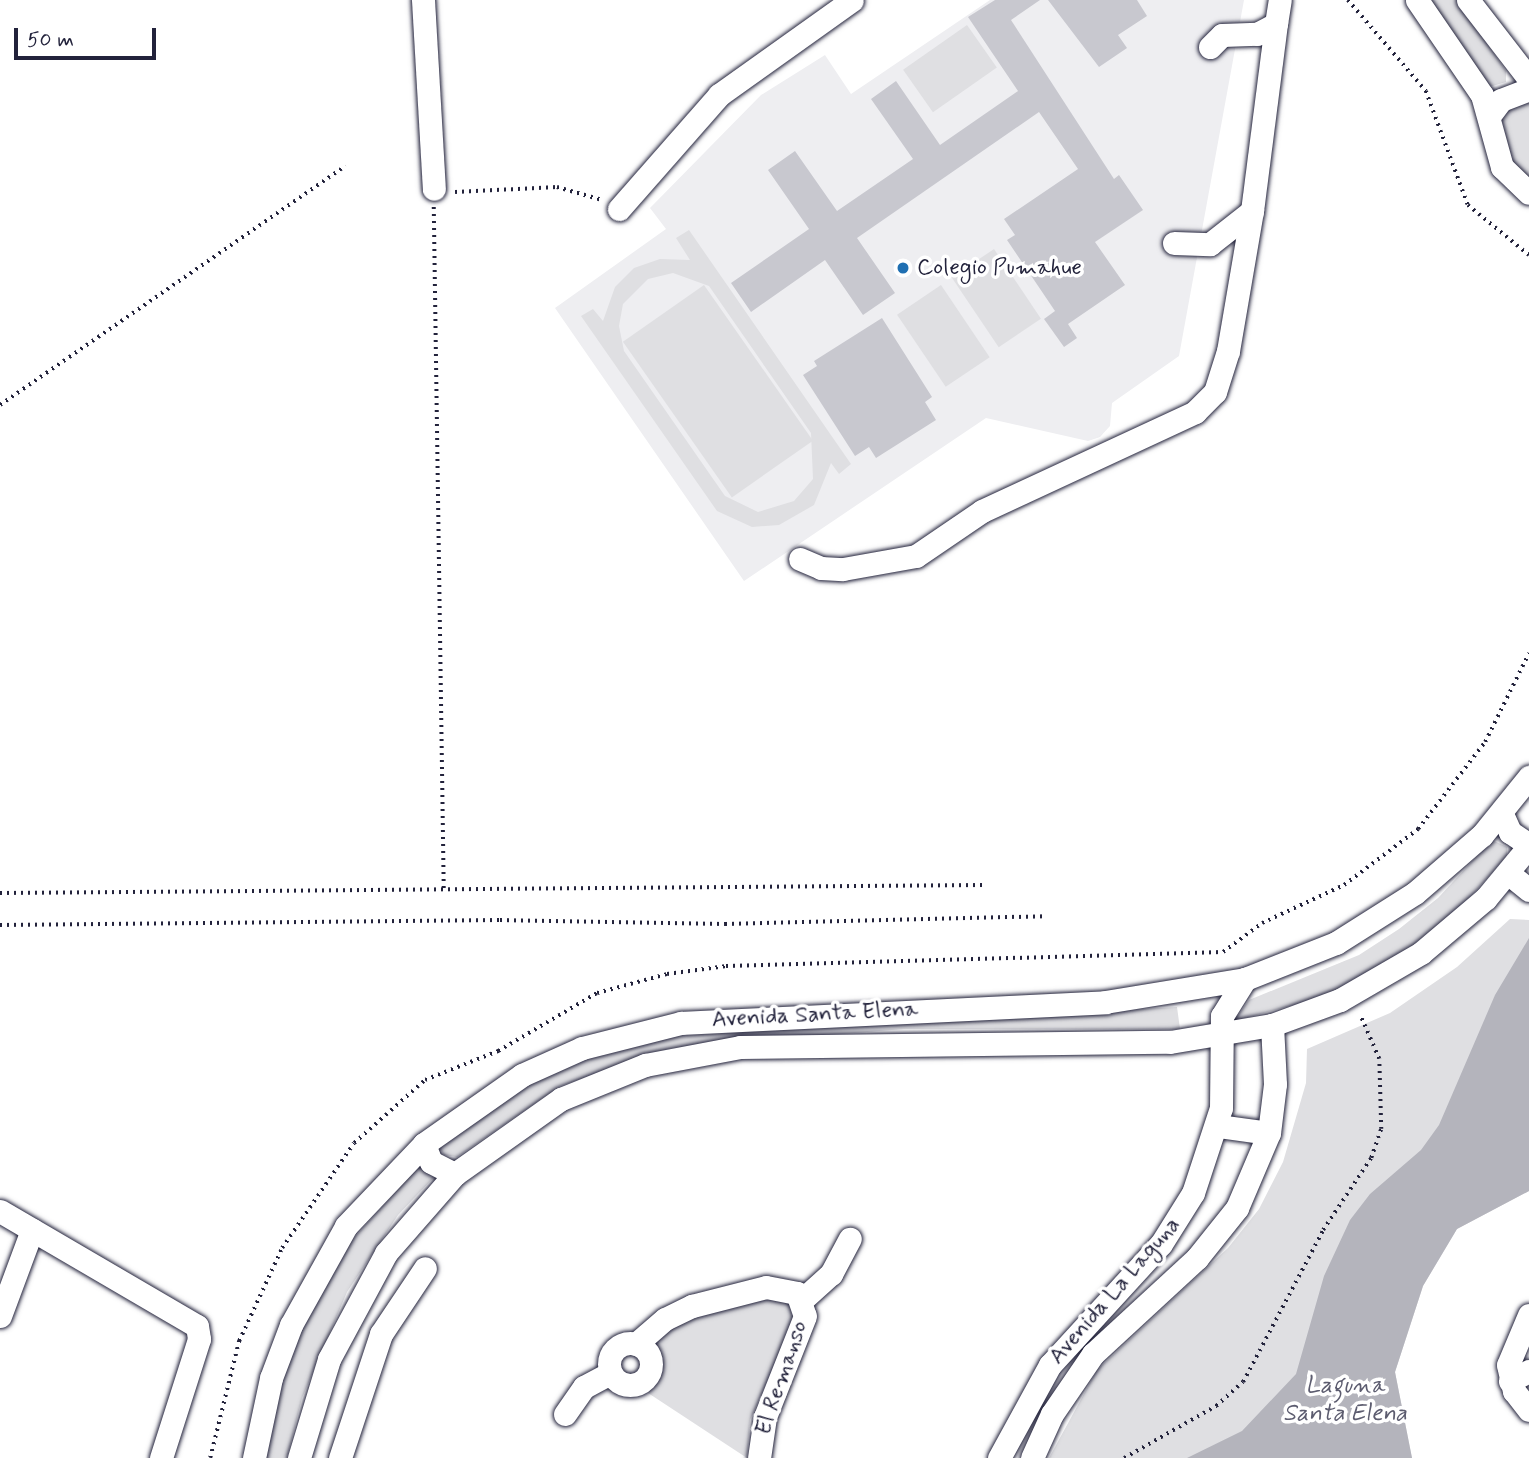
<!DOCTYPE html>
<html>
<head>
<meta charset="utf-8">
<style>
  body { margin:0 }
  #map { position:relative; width:1529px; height:1458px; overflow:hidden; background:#fff; font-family:Mynerve,sans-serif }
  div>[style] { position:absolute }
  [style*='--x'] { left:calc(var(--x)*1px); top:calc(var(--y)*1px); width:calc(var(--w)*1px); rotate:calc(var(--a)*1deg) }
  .built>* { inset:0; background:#eeeef1 }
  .green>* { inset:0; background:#dfdfe2; transform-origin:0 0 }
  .water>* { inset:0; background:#b4b4bc }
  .building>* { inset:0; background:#c8c8cf }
  .path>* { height:3.5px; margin-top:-1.75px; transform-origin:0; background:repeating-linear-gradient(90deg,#22223b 0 2px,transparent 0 7px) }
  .roads { filter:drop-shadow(0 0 2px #22223b) drop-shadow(0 0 2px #22223b) }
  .minor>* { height:23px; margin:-11.5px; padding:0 11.5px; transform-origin:11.5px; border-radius:11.5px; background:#fff }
  .minor>.ring { margin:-11.5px; padding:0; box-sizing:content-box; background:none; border:23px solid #fff; border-radius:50% }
  .dots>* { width:19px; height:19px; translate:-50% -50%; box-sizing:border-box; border:4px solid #fff; border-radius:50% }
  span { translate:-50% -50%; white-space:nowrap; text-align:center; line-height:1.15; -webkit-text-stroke:7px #fff; paint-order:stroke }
  .poi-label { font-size:23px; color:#22223b }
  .left { translate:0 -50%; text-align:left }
  .street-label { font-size:23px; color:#22223b }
  .water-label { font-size:24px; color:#5c5c6f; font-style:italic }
  .scale { position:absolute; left:14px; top:28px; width:142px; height:32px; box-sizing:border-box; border:4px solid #22223b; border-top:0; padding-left:9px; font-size:21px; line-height:24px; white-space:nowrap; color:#22223b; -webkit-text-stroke:5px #fff; paint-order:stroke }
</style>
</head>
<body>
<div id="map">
  <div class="built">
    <i style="clip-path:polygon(990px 0,1244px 0,1179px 356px,1112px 403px,1110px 426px,1100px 437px,1088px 441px,986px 418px,744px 581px,555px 308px,666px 229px,650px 208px,761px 95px,825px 55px,851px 94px)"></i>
  </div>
  <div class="green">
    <i style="clip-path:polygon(1430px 0,1457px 0,1506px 71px,1506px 82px,1489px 87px)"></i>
    <i style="left:967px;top:25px;width:52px;height:78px;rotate:55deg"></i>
    <i style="clip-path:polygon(1529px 97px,1529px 181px,1512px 160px,1501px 117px,1508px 107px)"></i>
    <i style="clip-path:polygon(evenodd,689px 230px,851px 464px,839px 474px,831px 463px,814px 505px,779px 525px,752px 527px,717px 511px,581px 316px,593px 309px,603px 321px,615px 287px,634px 268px,660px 259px,690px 260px,676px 238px,689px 230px,673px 273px,709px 286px,811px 433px,813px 479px,794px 501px,758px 512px,725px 496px,624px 351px,619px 326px,623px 304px,648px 279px,673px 273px)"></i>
    <i style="left:994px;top:249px;width:84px;height:51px;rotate:56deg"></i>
    <i style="left:704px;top:285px;width:190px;height:99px;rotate:55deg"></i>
    <i style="left:941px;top:285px;width:87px;height:53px;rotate:56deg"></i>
    <i style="clip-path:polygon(1492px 840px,1507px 847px,1507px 856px,1462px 906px,1394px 960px,1320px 998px,1234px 1021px,1249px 1000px,1359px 955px,1399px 929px,1438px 898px)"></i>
    <i style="clip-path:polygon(1510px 919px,1529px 920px,1529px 1191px,1457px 1229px,1423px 1286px,1395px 1372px,1412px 1458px,1049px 1458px,1097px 1370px,1228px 1248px,1259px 1209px,1283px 1162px,1306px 1083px,1307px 1049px,1390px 1013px,1457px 967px)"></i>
    <i style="clip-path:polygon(1177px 1007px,1180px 1029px,904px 1029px,671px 1048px,560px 1086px,457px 1157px,444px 1155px,440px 1148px,441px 1141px,538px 1080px,597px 1055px,662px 1037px)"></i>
    <i style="clip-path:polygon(420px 1165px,435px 1176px,398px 1215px,347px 1292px,302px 1398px,287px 1458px,265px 1458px,278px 1393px,309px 1311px,352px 1240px)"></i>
    <i style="clip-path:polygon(777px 1296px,789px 1302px,793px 1323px,750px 1420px,747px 1458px,645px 1391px,658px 1365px,653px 1340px,666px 1326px,750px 1299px)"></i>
  </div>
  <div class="water">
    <i style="clip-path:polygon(1529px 938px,1529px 1191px,1457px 1229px,1423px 1286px,1395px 1372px,1412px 1458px,1187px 1458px,1242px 1431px,1296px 1374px,1324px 1276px,1350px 1220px,1370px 1194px,1421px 1150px,1439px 1125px,1495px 995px)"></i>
  </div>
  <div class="building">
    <i style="clip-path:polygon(995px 0,1040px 0,1011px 20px,1114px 179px,1119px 175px,1143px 210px,1095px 242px,1125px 285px,1068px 324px,1077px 338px,1064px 347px,1044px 319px,1055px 311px,1007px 240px,1015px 235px,1004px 219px,1078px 169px,1039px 112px,857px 238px,895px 293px,863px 315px,825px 260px,751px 312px,731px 283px,809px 229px,768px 170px,795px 151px,837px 211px,913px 159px,871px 99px,896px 81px,940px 145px,1018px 91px,968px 17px)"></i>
    <i style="clip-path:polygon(1048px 0,1137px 0,1147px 16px,1118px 35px,1127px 48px,1099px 67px)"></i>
    <i style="clip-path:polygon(882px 318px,932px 397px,925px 402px,936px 420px,876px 458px,869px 447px,855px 456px,803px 375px,817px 366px,814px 361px)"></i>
  </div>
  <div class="path">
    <i style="--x:1348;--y:0;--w:120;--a:49.4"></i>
    <i style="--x:1426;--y:91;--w:121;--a:69.8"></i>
    <i style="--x:1468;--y:205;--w:79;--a:39.3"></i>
    <i style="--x:455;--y:192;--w:102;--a:-2.8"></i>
    <i style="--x:557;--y:187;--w:47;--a:16.1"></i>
    <i style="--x:434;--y:207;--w:682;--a:89.16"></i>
    <i style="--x:0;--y:405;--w:420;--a:-34.7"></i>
    <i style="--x:0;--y:893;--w:984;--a:-0.47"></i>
    <i style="--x:0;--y:925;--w:500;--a:-0.57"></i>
    <i style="--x:500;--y:920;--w:225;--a:1"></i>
    <i style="--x:725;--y:924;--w:321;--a:-1.4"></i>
    <i style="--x:210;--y:1458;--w:121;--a:-76.1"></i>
    <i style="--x:239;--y:1341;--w:102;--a:-65.2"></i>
    <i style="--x:282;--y:1248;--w:127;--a:-55.6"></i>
    <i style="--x:354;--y:1143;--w:95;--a:-41.6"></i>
    <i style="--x:425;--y:1080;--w:79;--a:-21.7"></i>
    <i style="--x:498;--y:1051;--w:115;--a:-30.4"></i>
    <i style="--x:597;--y:993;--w:73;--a:-15.2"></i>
    <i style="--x:667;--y:974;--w:60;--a:-7.7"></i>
    <i style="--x:726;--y:966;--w:497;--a:-1.6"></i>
    <i style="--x:1223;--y:952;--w:49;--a:-36.6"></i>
    <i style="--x:1262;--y:923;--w:90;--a:-24.9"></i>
    <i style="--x:1344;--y:885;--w:93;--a:-37.1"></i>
    <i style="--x:1418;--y:829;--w:110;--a:-52.4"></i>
    <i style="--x:1485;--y:742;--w:99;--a:-63.7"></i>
    <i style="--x:1124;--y:1458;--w:106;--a:-29.5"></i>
    <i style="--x:1216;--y:1406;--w:36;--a:-42"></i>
    <i style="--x:1243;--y:1382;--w:172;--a:-62.2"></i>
    <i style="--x:1323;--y:1230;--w:87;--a:-56.3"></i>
    <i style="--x:1371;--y:1158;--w:31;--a:-71"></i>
    <i style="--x:1381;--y:1129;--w:70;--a:-91.6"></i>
    <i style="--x:1379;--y:1059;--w:48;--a:-113.4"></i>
  </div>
  <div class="roads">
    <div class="minor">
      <i style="--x:423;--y:0;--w:189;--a:86.7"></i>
      <i style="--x:1417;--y:0;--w:115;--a:55.6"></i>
      <i style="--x:1482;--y:95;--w:75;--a:74.5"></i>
      <i style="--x:1502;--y:167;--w:37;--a:44"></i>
      <i style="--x:1468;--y:0;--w:100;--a:52.3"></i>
      <i style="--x:1210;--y:47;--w:17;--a:-45"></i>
      <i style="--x:1222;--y:35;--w:35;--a:-2"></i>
      <i style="--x:1257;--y:34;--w:21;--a:-28"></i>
      <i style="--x:1276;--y:24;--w:24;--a:-81"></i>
      <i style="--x:1489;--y:116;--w:20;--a:-53"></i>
      <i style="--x:1501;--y:100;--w:30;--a:-21"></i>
      <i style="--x:619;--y:209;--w:152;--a:-48.7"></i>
      <i style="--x:719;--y:95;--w:163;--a:-35.5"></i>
      <i style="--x:1174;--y:243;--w:36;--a:2"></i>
      <i style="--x:1210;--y:244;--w:53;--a:-38.2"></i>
      <i style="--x:1252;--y:211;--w:189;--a:-82.7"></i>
      <i style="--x:800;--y:559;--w:23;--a:23"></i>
      <i style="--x:821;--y:568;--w:22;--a:3"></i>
      <i style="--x:843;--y:569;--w:74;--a:-10.1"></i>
      <i style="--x:916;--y:556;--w:80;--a:-34.3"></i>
      <i style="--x:982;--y:511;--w:235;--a:-24.9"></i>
      <i style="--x:1195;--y:412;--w:28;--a:-45"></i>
      <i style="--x:1215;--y:392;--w:43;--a:-72.4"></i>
      <i style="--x:1228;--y:351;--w:142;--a:-80.3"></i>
      <i style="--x:1502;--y:814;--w:20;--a:66"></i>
      <i style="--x:1510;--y:832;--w:23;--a:34"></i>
      <i style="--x:1508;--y:873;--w:27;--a:39"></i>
      <i style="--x:1218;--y:1126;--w:51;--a:7.8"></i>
      <i style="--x:424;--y:1144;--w:19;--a:69"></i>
      <i style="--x:431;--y:1162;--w:27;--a:27"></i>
      <i style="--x:0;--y:1211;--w:228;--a:30.3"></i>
      <i style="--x:197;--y:1326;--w:13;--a:81"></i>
      <i style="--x:199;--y:1339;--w:125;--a:107.7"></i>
      <i style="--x:803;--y:1299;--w:38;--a:-42"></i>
      <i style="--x:831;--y:1274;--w:40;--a:-62"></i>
      <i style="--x:1529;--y:1315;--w:54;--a:112.8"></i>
      <i style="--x:1508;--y:1365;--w:27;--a:77"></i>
      <i style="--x:1514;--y:1391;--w:24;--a:52"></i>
      <i style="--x:0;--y:1316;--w:92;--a:-69.6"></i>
      <i class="ring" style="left:609px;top:1343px;width:19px;height:19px"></i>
      <i style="--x:636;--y:1344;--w:38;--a:-41"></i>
      <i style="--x:665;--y:1319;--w:30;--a:-26"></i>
      <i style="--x:692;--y:1306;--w:76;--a:-14.4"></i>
      <i style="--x:766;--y:1287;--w:32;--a:11"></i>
      <i style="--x:797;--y:1293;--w:24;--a:71"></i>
      <i style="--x:805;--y:1316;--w:109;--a:111.6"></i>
      <i style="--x:765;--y:1417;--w:41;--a:98.3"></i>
      <i style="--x:1510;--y:1381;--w:21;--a:-28"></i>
      <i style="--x:565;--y:1414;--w:33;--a:-55"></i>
      <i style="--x:584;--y:1387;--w:30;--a:-28"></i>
      <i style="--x:254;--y:1458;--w:82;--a:-78"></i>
      <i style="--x:271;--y:1378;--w:57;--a:-69.3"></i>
      <i style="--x:291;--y:1325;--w:113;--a:-60.9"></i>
      <i style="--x:346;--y:1226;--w:113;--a:-46.4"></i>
      <i style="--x:424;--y:1144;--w:120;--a:-35.1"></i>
      <i style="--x:522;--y:1075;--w:66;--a:-24.2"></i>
      <i style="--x:582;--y:1048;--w:102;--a:-14.2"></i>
      <i style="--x:681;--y:1023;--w:425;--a:-2.8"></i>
      <i style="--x:1105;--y:1002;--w:142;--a:-9.3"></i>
      <i style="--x:1245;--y:979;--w:98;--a:-21.6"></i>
      <i style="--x:1336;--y:943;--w:93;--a:-32.3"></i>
      <i style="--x:1415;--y:893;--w:89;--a:-40.9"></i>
      <i style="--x:1482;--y:835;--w:75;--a:-51"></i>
      <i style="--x:299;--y:1458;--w:103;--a:-73.1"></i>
      <i style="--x:329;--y:1359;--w:120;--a:-61.7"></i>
      <i style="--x:386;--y:1253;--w:105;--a:-48.9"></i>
      <i style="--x:455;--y:1174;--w:130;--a:-35.3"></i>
      <i style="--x:561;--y:1099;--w:91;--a:-22"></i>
      <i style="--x:645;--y:1065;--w:97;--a:-10.7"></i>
      <i style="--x:740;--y:1047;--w:430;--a:-0.7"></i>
      <i style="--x:1170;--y:1042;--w:103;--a:-9.5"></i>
      <i style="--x:1272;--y:1025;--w:72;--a:-20.2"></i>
      <i style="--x:1340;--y:1000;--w:94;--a:-30.1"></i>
      <i style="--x:1421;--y:953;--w:85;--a:-40.2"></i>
      <i style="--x:1486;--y:898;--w:67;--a:-50.4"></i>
      <i style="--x:340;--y:1458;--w:131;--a:-71.7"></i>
      <i style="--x:381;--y:1334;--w:79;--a:-56.3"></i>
      <i style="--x:999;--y:1458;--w:106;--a:-61.3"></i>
      <i style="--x:1050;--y:1365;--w:164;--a:-47.5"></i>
      <i style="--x:1161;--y:1244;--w:60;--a:-57.9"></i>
      <i style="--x:1193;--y:1193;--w:89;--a:-71.8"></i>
      <i style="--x:1221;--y:1108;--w:92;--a:-89.4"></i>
      <i style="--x:1222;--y:1016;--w:44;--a:-58.1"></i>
      <i style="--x:1032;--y:1458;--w:48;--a:-65.6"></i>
      <i style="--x:1052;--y:1414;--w:73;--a:-55.7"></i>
      <i style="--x:1093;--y:1354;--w:142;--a:-42.7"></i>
      <i style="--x:1197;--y:1258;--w:64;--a:-51.3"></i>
      <i style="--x:1237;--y:1208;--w:82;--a:-66.9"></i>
      <i style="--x:1269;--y:1133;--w:49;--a:-83"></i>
      <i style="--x:1275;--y:1084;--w:59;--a:-92.9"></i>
    </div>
  </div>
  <div class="dots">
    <i style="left:903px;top:268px;background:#1f6fb2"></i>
  </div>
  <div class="poi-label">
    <span class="left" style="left:917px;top:268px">Colegio Pumahue</span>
  </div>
  <div class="street-label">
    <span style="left:815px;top:1015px;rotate:-3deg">Avenida Santa Elena</span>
    <span style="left:1115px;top:1291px;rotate:-49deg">Avenida La Laguna</span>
    <span style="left:782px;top:1378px;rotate:-71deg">El Remanso</span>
  </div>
  <div class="water-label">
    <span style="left:1345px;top:1400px">Laguna<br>Santa Elena</span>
  </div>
  <div class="scale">50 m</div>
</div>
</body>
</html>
